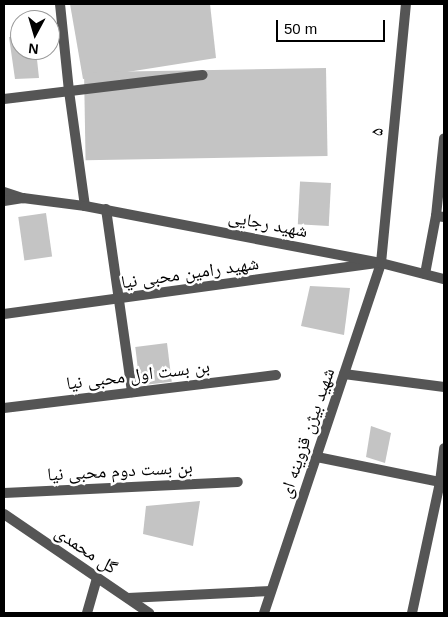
<!DOCTYPE html>
<html>
<head>
<meta charset="utf-8">
<style>
  body { margin:0 }
  #map { position:relative; width:448px; height:617px; overflow:hidden; background:#fff; font-family:Helvetica,"Noto Naskh Arabic",sans-serif }
  div>[style] { position:absolute }
  [style*='--x'] { left:calc(var(--x)*1px); top:calc(var(--y)*1px); width:calc(var(--w)*1px); rotate:calc(var(--a)*1deg) }
  .building>* { inset:0; background:#c4c4c4; transform-origin:0 0 }
  .minor>* { height:10px; margin:-5px; padding:0 5px; transform-origin:5px; border-radius:5px; background:#555 }
  .tertiary>* { height:10px; margin:-5px; padding:0 5px; transform-origin:5px; border-radius:5px; background:#555 }
  span { translate:-50% -50%; white-space:nowrap; text-align:center; line-height:1.15; -webkit-text-stroke:5px #fff; paint-order:stroke }
  .street-label { font-size:18px; color:#000 }
  .frame { position:absolute; inset:0; border:5px solid #000; pointer-events:none }
  .north { position:absolute; left:10px; top:10px; width:50px; height:50px; box-sizing:border-box; background:#fff; border:1px solid #999; border-radius:50%; rotate:186deg; font-size:14px; font-weight:700; line-height:20px; text-align:center; color:#000 }
  .north::after { content:''; display:block; margin:auto; width:18px; height:22px; background:#000; clip-path:polygon(50% 0,100% 100%,50% 72%,0 100%) }
  .scale { position:absolute; left:276px; top:20px; width:109px; height:22px; box-sizing:border-box; border:2px solid #000; border-top:0; padding-left:6px; font-size:15px; line-height:18px; white-space:nowrap; color:#000; -webkit-text-stroke:4px #fff; paint-order:stroke }
</style>
</head>
<body>
<div id="map">
  <div class="building">
    <i style="clip-path:polygon(70px 4px,210px 4px,216px 58px,83px 79px)"></i>
    <i style="clip-path:polygon(9px 37px,20px 37px,20px 50px,36px 50px,39px 78px,15px 79px)"></i>
    <i style="left:326px;top:68px;width:88px;height:242px;rotate:89deg"></i>
    <i style="left:331px;top:183px;width:43px;height:31px;rotate:93deg"></i>
    <i style="left:46px;top:213px;width:44px;height:28px;rotate:82deg"></i>
    <i style="clip-path:polygon(310px 286px,350px 288px,344px 335px,301px 326px)"></i>
    <i style="left:167px;top:343px;width:39px;height:32px;rotate:83deg"></i>
    <i style="clip-path:polygon(371px 426px,391px 433px,385px 463px,366px 457px)"></i>
    <i style="clip-path:polygon(200px 501px,193px 546px,143px 534px,146px 506px)"></i>
  </div>
  <div class="minor">
    <i style="--x:60;--y:4;--w:87;--a:84.1"></i>
    <i style="--x:69;--y:91;--w:116;--a:82.1"></i>
    <i style="--x:4;--y:99;--w:200;--a:-6.9"></i>
    <i style="--x:4;--y:192;--w:20;--a:18"></i>
    <i style="--x:106;--y:209;--w:185;--a:81.9"></i>
    <i style="--x:436;--y:216;--w:78;--a:-84.1"></i>
    <i style="--x:425;--y:274;--w:59;--a:-79.3"></i>
    <i style="--x:436;--y:216;--w:8;--a:7"></i>
    <i style="--x:4;--y:314;--w:376;--a:-7.8"></i>
    <i style="--x:344;--y:374;--w:101;--a:7.4"></i>
    <i style="--x:4;--y:408;--w:274;--a:-6.9"></i>
    <i style="--x:317;--y:457;--w:126;--a:11.5"></i>
    <i style="--x:4;--y:493;--w:234;--a:-2.7"></i>
    <i style="--x:128;--y:598;--w:143;--a:-2.8"></i>
    <i style="--x:87;--y:613;--w:36;--a:-74"></i>
    <i style="--x:264;--y:613;--w:369;--a:-71.5"></i>
    <i style="--x:381;--y:263;--w:260;--a:-84.5"></i>
    <i style="--x:412;--y:613;--w:134;--a:-77.9"></i>
    <i style="--x:440;--y:482;--w:34;--a:-83"></i>
  </div>
  <div class="tertiary">
    <i style="--x:4;--y:201;--w:19;--a:-9"></i>
    <i style="--x:23;--y:198;--w:63;--a:7.4"></i>
    <i style="--x:85;--y:206;--w:301;--a:10.9"></i>
    <i style="--x:381;--y:263;--w:65;--a:14.3"></i>
    <i style="--x:4;--y:514;--w:176;--a:34.3"></i>
  </div>
  <div class="street-label">
    <span style="left:377px;top:132px;rotate:-84deg">۵</span>
    <span style="left:268px;top:224px;rotate:11deg">شهید رجایی</span>
    <span style="left:190px;top:273px;rotate:-8deg">شهید رامین محبی نیا</span>
    <span style="left:138px;top:375px;rotate:-7deg">بن بست اول محبی نیا</span>
    <span style="left:307px;top:433px;rotate:-71deg">شهید بیژن قزوینه ای</span>
    <span style="left:120px;top:471px;rotate:-3deg">بن بست دوم محبی نیا</span>
    <span style="left:86px;top:550px;rotate:34deg">گل محمدی</span>
  </div>
  <div class="frame"></div>
  <div class="north">N</div>
  <div class="scale">50 m</div>
</div>
</body>
</html>
